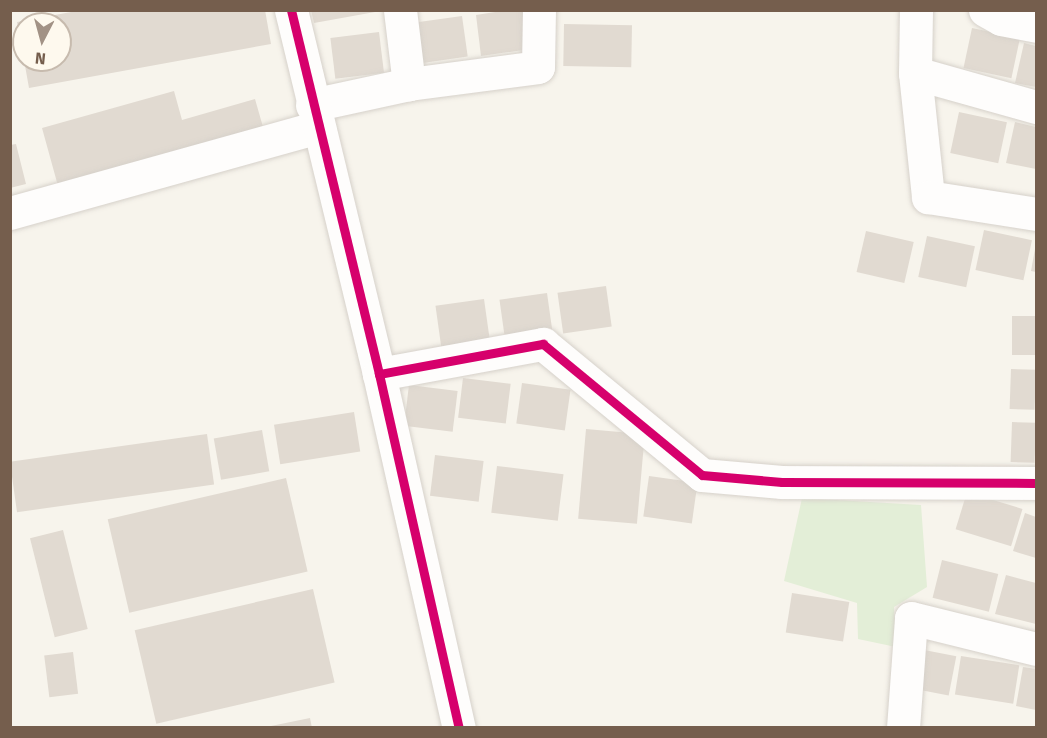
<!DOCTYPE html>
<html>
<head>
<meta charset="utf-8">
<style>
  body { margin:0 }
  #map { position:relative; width:1047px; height:738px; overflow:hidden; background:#f7f4ec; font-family:"Fira Sans",sans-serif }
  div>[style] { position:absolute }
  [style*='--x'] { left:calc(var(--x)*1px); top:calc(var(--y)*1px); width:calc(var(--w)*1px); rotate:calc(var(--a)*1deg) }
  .green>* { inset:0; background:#e3eed7 }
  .building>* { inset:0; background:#e1dad1; transform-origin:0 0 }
  .roads { filter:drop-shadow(0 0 2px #d6d1ca) drop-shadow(0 0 2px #d6d1ca) }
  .minor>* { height:33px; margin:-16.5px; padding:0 16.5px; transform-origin:16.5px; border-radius:16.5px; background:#fefdfc }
  .tertiary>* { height:33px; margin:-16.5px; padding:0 16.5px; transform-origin:16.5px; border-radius:16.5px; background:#fefdfc }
  .cycleway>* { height:9px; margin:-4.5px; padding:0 4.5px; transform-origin:4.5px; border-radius:4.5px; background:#d6006c }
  span { translate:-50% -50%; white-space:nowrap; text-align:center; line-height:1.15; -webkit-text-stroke:4.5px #fef9ee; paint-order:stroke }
  .frame { position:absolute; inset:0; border:12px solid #755e4d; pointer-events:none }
  .north { position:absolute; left:12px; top:12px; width:60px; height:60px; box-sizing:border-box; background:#fef9ee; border:2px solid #c7bbae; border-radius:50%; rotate:186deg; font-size:16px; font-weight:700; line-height:24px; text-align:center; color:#755e4d }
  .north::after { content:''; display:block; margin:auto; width:21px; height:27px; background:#a29285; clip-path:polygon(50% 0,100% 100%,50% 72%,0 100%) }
</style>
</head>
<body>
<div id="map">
  <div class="green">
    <i style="clip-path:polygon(802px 498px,921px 505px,927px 587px,894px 607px,896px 647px,858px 639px,857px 603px,784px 581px)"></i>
  </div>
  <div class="building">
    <i style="clip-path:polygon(82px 10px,265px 10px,271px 44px,29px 88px,24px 60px,60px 60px,60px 24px,24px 24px,23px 54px,17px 22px)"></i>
    <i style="clip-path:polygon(311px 10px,375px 10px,375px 12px,314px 23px)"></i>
    <i style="clip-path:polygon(508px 10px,524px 10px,530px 49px,481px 56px,476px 15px)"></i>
    <i style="left:462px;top:16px;width:41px;height:49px;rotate:82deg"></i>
    <i style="left:564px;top:24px;width:68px;height:42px;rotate:1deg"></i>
    <i style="left:972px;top:28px;width:49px;height:41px;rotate:12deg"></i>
    <i style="left:379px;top:32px;width:41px;height:49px;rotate:83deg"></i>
    <i style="clip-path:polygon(1024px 43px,1036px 46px,1036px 87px,1015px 83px)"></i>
    <i style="clip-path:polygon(174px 91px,182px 120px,255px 99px,263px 127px,58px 186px,42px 128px)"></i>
    <i style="left:959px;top:112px;width:49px;height:42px;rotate:12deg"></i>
    <i style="clip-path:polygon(1015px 122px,1036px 127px,1036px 169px,1006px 163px)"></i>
    <i style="clip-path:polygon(16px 144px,26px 184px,10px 188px,10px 145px)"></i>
    <i style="left:984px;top:230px;width:49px;height:41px;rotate:12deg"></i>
    <i style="left:866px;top:231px;width:49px;height:42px;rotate:13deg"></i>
    <i style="left:927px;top:236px;width:49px;height:42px;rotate:12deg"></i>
    <i style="clip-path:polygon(1035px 249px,1036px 249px,1036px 272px,1031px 271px)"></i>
    <i style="left:606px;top:286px;width:41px;height:49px;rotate:82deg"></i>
    <i style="left:547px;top:293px;width:41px;height:48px;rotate:82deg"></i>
    <i style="left:484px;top:299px;width:41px;height:49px;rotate:82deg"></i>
    <i style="left:1012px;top:316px;width:24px;height:39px"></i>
    <i style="left:1011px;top:369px;width:25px;height:40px;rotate:2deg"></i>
    <i style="left:463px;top:378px;width:48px;height:40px;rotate:7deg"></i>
    <i style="left:522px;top:383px;width:49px;height:41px;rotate:8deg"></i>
    <i style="left:409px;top:385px;width:49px;height:41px;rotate:7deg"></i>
    <i style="left:354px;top:412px;width:40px;height:81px;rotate:81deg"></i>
    <i style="left:1012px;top:422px;width:24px;height:40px;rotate:2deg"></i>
    <i style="left:586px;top:429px;width:59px;height:90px;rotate:5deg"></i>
    <i style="left:262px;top:430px;width:42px;height:49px;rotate:80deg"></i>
    <i style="left:207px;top:434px;width:51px;height:199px;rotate:82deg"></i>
    <i style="left:435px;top:455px;width:49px;height:41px;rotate:7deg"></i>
    <i style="left:497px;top:466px;width:67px;height:47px;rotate:7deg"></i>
    <i style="left:649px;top:476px;width:49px;height:41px;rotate:8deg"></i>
    <i style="left:286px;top:478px;width:96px;height:183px;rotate:77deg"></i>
    <i style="left:967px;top:492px;width:58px;height:39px;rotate:17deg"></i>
    <i style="clip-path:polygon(1025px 513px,1036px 517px,1036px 558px,1013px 551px)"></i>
    <i style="left:63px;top:530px;width:102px;height:34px;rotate:76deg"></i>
    <i style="left:942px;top:560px;width:58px;height:39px;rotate:14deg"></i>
    <i style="clip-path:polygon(1006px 575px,1036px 583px,1036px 624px,995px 614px)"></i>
    <i style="left:313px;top:589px;width:96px;height:183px;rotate:77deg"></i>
    <i style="left:792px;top:593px;width:58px;height:40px;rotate:9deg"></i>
    <i style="left:919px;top:649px;width:38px;height:40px;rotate:11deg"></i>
    <i style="left:73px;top:652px;width:42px;height:29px;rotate:83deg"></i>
    <i style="left:961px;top:656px;width:59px;height:39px;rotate:9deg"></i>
    <i style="clip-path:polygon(1023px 667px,1036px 669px,1036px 710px,1016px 706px)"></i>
    <i style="clip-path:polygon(310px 718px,312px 728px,271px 728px,271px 726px)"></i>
  </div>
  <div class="roads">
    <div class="minor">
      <i style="--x:400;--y:10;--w:75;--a:83.1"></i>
      <i style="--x:916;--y:10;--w:63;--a:90.9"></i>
      <i style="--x:915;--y:73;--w:125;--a:84"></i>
      <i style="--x:928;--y:197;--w:109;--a:8.9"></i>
      <i style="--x:985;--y:10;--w:18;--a:29"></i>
      <i style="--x:1001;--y:19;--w:36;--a:11"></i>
      <i style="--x:915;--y:73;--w:126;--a:15.7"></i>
      <i style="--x:312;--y:105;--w:99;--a:-12.2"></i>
      <i style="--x:409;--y:84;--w:130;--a:-7.5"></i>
      <i style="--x:538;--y:67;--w:57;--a:-89"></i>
      <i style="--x:10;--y:213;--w:319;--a:-15.6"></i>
      <i style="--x:379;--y:374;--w:167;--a:-10.4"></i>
      <i style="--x:543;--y:344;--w:206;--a:39.5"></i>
      <i style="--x:702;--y:475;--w:80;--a:5"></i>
      <i style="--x:782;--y:482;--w:254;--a:0.2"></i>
      <i style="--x:903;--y:728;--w:110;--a:-85.8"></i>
      <i style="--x:911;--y:618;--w:129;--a:13.9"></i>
    </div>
    <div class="tertiary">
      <i style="--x:291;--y:10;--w:374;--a:76.4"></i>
      <i style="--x:379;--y:374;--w:363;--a:77.3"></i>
    </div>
  </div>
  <div class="cycleway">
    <i style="--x:291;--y:10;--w:374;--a:76.4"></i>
    <i style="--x:379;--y:374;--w:363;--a:77.3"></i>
    <i style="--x:379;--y:374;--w:167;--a:-10.4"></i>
    <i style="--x:543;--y:344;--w:206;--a:39.5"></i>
    <i style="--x:702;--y:475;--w:80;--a:5"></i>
    <i style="--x:782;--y:482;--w:254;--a:0.2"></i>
  </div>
  <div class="frame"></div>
  <div class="north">N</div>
</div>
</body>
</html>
